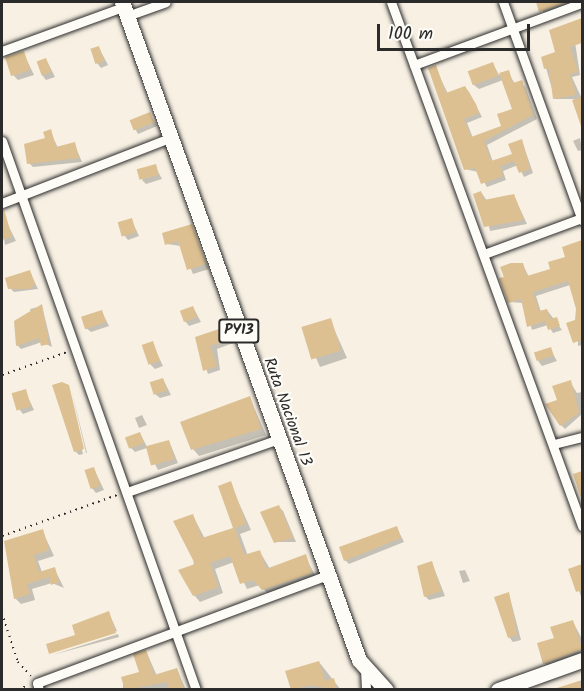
<!DOCTYPE html>
<html>
<head>
<meta charset="utf-8">
<style>
  body { margin:0 }
  #map { position:relative; width:584px; height:691px; overflow:hidden; background:#f7f0e3; font-family:Kalam,sans-serif }
  div>[style] { position:absolute }
  [style*='--x'] { left:calc(var(--x)*1px); top:calc(var(--y)*1px); width:calc(var(--w)*1px); rotate:calc(var(--a)*1deg) }
  .shadow>* { inset:0; background:#0003 }
  .building>* { inset:0; background:#ddc091; transform-origin:0 0 }
  .path>* { height:1.5px; margin-top:-0.75px; transform-origin:0; background:repeating-linear-gradient(90deg,#2b2b2b 0 1.5px,transparent 0 6px) }
  .roads { filter:drop-shadow(0 0 2px #2b2b2b) drop-shadow(0 0 2px #2b2b2b) }
  .minor>* { height:9px; margin:-4.5px; padding:0 4.5px; transform-origin:4.5px; border-radius:4.5px; background:#fdfcf7 }
  .trunk>* { height:15px; margin:-7.5px; padding:0 7.5px; transform-origin:7.5px; border-radius:7.5px; background:#fdfcf7 }
  span { translate:-50% -50%; white-space:nowrap; text-align:center; line-height:1.15; -webkit-text-stroke:4.5px #fdfcf7; paint-order:stroke }
  .shield-label span { padding:2px 4px; background:#fdfcf7; border:2px solid; border-radius:4px; -webkit-text-stroke-width:0 }
  .shield-label { font-size:15px; color:#2b2b2b; font-weight:700 }
  .street-label { font-size:16px; color:#2b2b2b }
  .frame { position:absolute; inset:0; border:3px solid #2b2b2b; pointer-events:none }
  .scale { position:absolute; left:377px; top:24px; width:153px; height:27px; box-sizing:border-box; border:3px solid #2b2b2b; border-top:0; padding-left:8px; font-size:18px; line-height:21px; white-space:nowrap; color:#2b2b2b; -webkit-text-stroke:4px #fdfcf7; paint-order:stroke }
</style>
</head>
<body>
<div id="map">
  <div class="shadow">
    <i style="clip-path:polygon(538px 2px,572px 2px,573px 5px,545px 15px)"></i>
    <i style="clip-path:polygon(582px 20px,582px 40px,575px 42px,580px 75px,572px 77px,582px 99px,582px 119px,574px 99px,555px 99px,546px 68px,557px 53px,551px 31px)"></i>
    <i style="clip-path:polygon(99px 48px,108px 65px,101px 68px,97px 63px)"></i>
    <i style="clip-path:polygon(23px 52px,34px 75px,18px 80px,14px 76px)"></i>
    <i style="clip-path:polygon(46px 59px,55px 77px,46px 80px,42px 75px)"></i>
    <i style="clip-path:polygon(493px 64px,499px 75px,508px 72px,515px 84px,525px 86px,537px 119px,487px 145px,493px 162px,514px 155px,522px 141px,533px 173px,524px 177px,518px 165px,503px 171px,506px 180px,487px 187px,478px 172px,465px 169px,435px 67px,448px 94px,465px 88px,469px 92px,482px 117px,467px 123px,473px 138px,503px 127px,514px 110px,503px 80px,479px 89px,474px 85px,470px 72px)"></i>
    <i style="clip-path:polygon(150px 114px,157px 126px,138px 134px,131px 121px)"></i>
    <i style="clip-path:polygon(50px 131px,58px 148px,74px 143px,82px 162px,33px 167px,29px 163px)"></i>
    <i style="clip-path:polygon(580px 138px,582px 150px,578px 151px,573px 141px)"></i>
    <i style="clip-path:polygon(155px 166px,162px 179px,146px 184px,142px 180px)"></i>
    <i style="clip-path:polygon(481px 192px,487px 201px,514px 196px,527px 224px,490px 231px)"></i>
    <i style="clip-path:polygon(131px 219px,139px 236px,128px 240px,124px 235px)"></i>
    <i style="clip-path:polygon(7px 223px,16px 241px,5px 245px,2px 224px)"></i>
    <i style="clip-path:polygon(191px 226px,209px 269px,193px 274px,181px 246px,167px 244px)"></i>
    <i style="clip-path:polygon(582px 242px,582px 345px,578px 346px,578px 309px,570px 285px,536px 296px,541px 312px,547px 310px,562px 330px,553px 333px,548px 325px,532px 330px,524px 303px,509px 302px,502px 268px,523px 265px,529px 277px,552px 270px,567px 258px,564px 248px)"></i>
    <i style="clip-path:polygon(30px 272px,38px 289px,14px 292px,10px 288px)"></i>
    <i style="clip-path:polygon(42px 306px,52px 347px,42px 342px,21px 349px,17px 345px,32px 316px,30px 309px)"></i>
    <i style="clip-path:polygon(193px 307px,201px 322px,189px 326px,185px 321px)"></i>
    <i style="clip-path:polygon(102px 312px,109px 326px,91px 332px,86px 328px)"></i>
    <i style="clip-path:polygon(330px 320px,347px 358px,320px 367px,303px 328px)"></i>
    <i style="clip-path:polygon(228px 328px,236px 342px,217px 349px,220px 370px,208px 374px,196px 338px)"></i>
    <i style="clip-path:polygon(152px 343px,163px 366px,155px 369px,150px 364px)"></i>
    <i style="clip-path:polygon(550px 349px,557px 361px,542px 366px,538px 361px)"></i>
    <i style="clip-path:polygon(163px 379px,171px 395px,160px 398px,155px 394px)"></i>
    <i style="clip-path:polygon(570px 382px,577px 393px,582px 392px,582px 414px,565px 429px,561px 425px)"></i>
    <i style="clip-path:polygon(67px 386px,83px 454px,79px 455px,75px 451px)"></i>
    <i style="clip-path:polygon(71px 389px,87px 453px,86px 453px)"></i>
    <i style="clip-path:polygon(25px 391px,34px 410px,23px 414px,19px 409px)"></i>
    <i style="clip-path:polygon(250px 398px,266px 435px,199px 456px,193px 449px)"></i>
    <i style="clip-path:polygon(142px 415px,147px 425px,139px 428px,135px 418px)"></i>
    <i style="clip-path:polygon(140px 433px,148px 449px,169px 441px,178px 463px,158px 470px,147px 448px,135px 452px,131px 448px,127px 438px)"></i>
    <i style="clip-path:polygon(94px 469px,104px 490px,96px 493px,92px 488px)"></i>
    <i style="clip-path:polygon(230px 483px,251px 530px,240px 534px,248px 556px,260px 552px,270px 569px,305px 556px,317px 579px,269px 595px,260px 585px,247px 589px,234px 562px,215px 569px,223px 593px,200px 602px,194px 595px,193px 516px,205px 539px,235px 529px,220px 486px)"></i>
    <i style="clip-path:polygon(279px 507px,283px 511px,296px 542px,275px 542px)"></i>
    <i style="clip-path:polygon(397px 528px,404px 542px,349px 564px,345px 560px)"></i>
    <i style="clip-path:polygon(42px 530px,54px 556px,38px 561px,42px 572px,54px 568px,64px 588px,52px 583px,32px 589px,35px 600px,21px 604px,15px 598px)"></i>
    <i style="clip-path:polygon(432px 563px,445px 596px,429px 600px,425px 596px)"></i>
    <i style="clip-path:polygon(582px 566px,582px 595px,581px 596px,570px 570px)"></i>
    <i style="clip-path:polygon(465px 570px,470px 581px,463px 583px,459px 571px)"></i>
    <i style="clip-path:polygon(509px 594px,521px 640px,513px 642px,509px 637px)"></i>
    <i style="clip-path:polygon(109px 613px,117px 631px,50px 653px,48px 645px,76px 636px,73px 626px)"></i>
    <i style="clip-path:polygon(573px 622px,582px 639px,582px 655px,549px 667px,544px 663px,555px 639px)"></i>
    <i style="clip-path:polygon(118px 634px,119px 637px,52px 655px)"></i>
    <i style="clip-path:polygon(146px 651px,157px 676px,177px 669px,186px 690px,123px 690px,123px 678px,141px 673px)"></i>
    <i style="clip-path:polygon(319px 662px,341px 690px,293px 690px)"></i>
    <i style="clip-path:polygon(582px 680px,582px 690px,554px 690px)"></i>
  </div>
  <div class="building">
    <i style="clip-path:polygon(536px 2px,567px 2px,539px 12px)"></i>
    <i style="clip-path:polygon(582px 18px,582px 43px,570px 47px,578px 72px,570px 74px,576px 95px,553px 99px,549px 68px,544px 69px,541px 57px,555px 52px,549px 30px)"></i>
    <i style="left:99px;top:46px;width:16px;height:9px;rotate:72deg"></i>
    <i style="left:24px;top:51px;width:20px;height:20px;rotate:72deg"></i>
    <i style="left:46px;top:58px;width:15px;height:10px;rotate:70deg"></i>
    <i style="left:493px;top:62px;width:15px;height:27px;rotate:70deg"></i>
    <i style="clip-path:polygon(436px 65px,446px 93px,465px 86px,476px 104px,479px 113px,464px 119px,471px 137px,501px 126px,497px 114px,512px 109px,499px 73px,509px 70px,513px 83px,522px 80px,533px 115px,484px 141px,491px 161px,512px 154px,508px 144px,522px 139px,530px 169px,519px 173px,514px 161px,500px 166px,503px 176px,481px 184px,475px 168px,464px 170px,428px 68px)"></i>
    <i style="clip-path:polygon(582px 97px,582px 126px,581px 126px,572px 100px)"></i>
    <i style="left:150px;top:112px;width:11px;height:22px;rotate:68deg"></i>
    <i style="clip-path:polygon(51px 129px,56px 147px,75px 142px,79px 158px,27px 164px,24px 144px,45px 138px,43px 132px)"></i>
    <i style="left:156px;top:164px;width:11px;height:20px;rotate:75deg"></i>
    <i style="clip-path:polygon(481px 191px,484px 200px,514px 194px,524px 220px,484px 227px,473px 194px)"></i>
    <i style="clip-path:polygon(4px 209px,12px 237px,2px 240px,2px 210px)"></i>
    <i style="left:132px;top:218px;width:15px;height:15px;rotate:74deg"></i>
    <i style="clip-path:polygon(192px 224px,206px 264px,187px 270px,178px 241px,165px 245px,162px 233px)"></i>
    <i style="clip-path:polygon(582px 240px,582px 340px,573px 343px,566px 323px,575px 320px,576px 309px,568px 281px,533px 292px,539px 311px,547px 309px,550px 319px,557px 317px,560px 326px,548px 330px,545px 321px,527px 327px,521px 299px,508px 303px,499px 278px,504px 277px,500px 267px,511px 263px,523px 263px,527px 276px,550px 269px,548px 262px,565px 257px,562px 247px)"></i>
    <i style="clip-path:polygon(30px 270px,35px 284px,29px 289px,8px 289px,5px 278px)"></i>
    <i style="clip-path:polygon(42px 304px,49px 344px,41px 346px,39px 338px,16px 346px,14px 321px)"></i>
    <i style="left:193px;top:306px;width:12px;height:14px;rotate:70deg"></i>
    <i style="left:102px;top:310px;width:13px;height:22px;rotate:72deg"></i>
    <i style="left:331px;top:318px;width:34px;height:31px;rotate:73deg"></i>
    <i style="clip-path:polygon(228px 326px,233px 338px,210px 346px,217px 366px,203px 371px,195px 337px)"></i>
    <i style="left:153px;top:341px;width:21px;height:12px;rotate:71deg"></i>
    <i style="left:551px;top:347px;width:9px;height:18px;rotate:72deg"></i>
    <i style="left:163px;top:378px;width:13px;height:14px;rotate:72deg"></i>
    <i style="clip-path:polygon(571px 380px,579px 413px,560px 426px,545px 404px,557px 400px,552px 386px)"></i>
    <i style="clip-path:polygon(62px 382px,69px 385px,84px 449px,74px 452px,52px 385px)"></i>
    <i style="left:26px;top:389px;width:18px;height:15px;rotate:74deg"></i>
    <i style="clip-path:polygon(250px 396px,261px 429px,191px 450px,180px 422px)"></i>
    <i style="left:140px;top:432px;width:12px;height:16px;rotate:70deg"></i>
    <i style="left:169px;top:440px;width:20px;height:24px;rotate:75deg"></i>
    <i style="left:94px;top:467px;width:20px;height:10px;rotate:72deg"></i>
    <i style="clip-path:polygon(582px 471px,582px 498px,581px 498px,573px 474px)"></i>
    <i style="clip-path:polygon(231px 481px,246px 524px,235px 528px,244px 555px,260px 550px,266px 569px,306px 554px,312px 573px,262px 590px,253px 580px,240px 584px,230px 556px,210px 563px,218px 587px,193px 596px,178px 570px,195px 564px,173px 521px,193px 514px,202px 538px,233px 528px,218px 486px)"></i>
    <i style="clip-path:polygon(279px 505px,293px 538px,274px 543px,260px 512px)"></i>
    <i style="clip-path:polygon(397px 526px,401px 538px,344px 561px,339px 547px)"></i>
    <i style="clip-path:polygon(43px 529px,49px 550px,34px 555px,39px 572px,55px 567px,59px 582px,51px 585px,49px 577px,27px 584px,30px 594px,14px 599px,4px 541px)"></i>
    <i style="clip-path:polygon(432px 561px,441px 591px,424px 597px,417px 566px)"></i>
    <i style="clip-path:polygon(582px 564px,582px 590px,576px 592px,568px 569px)"></i>
    <i style="clip-path:polygon(509px 592px,517px 635px,508px 638px,494px 597px)"></i>
    <i style="clip-path:polygon(109px 611px,116px 633px,49px 654px,46px 644px,75px 635px,72px 625px)"></i>
    <i style="clip-path:polygon(573px 620px,582px 649px,543px 664px,537px 643px,554px 638px,550px 627px)"></i>
    <i style="clip-path:polygon(146px 650px,154px 675px,177px 668px,184px 690px,169px 690px,167px 682px,125px 690px,121px 677px,139px 672px,133px 654px)"></i>
    <i style="clip-path:polygon(319px 661px,325px 681px,334px 678px,337px 690px,310px 685px,291px 690px,285px 671px)"></i>
    <i style="clip-path:polygon(579px 681px,582px 690px,558px 690px,557px 688px)"></i>
  </div>
  <div class="path">
    <i style="--x:2;--y:375;--w:69;--a:-19.5"></i>
    <i style="--x:2;--y:536;--w:122;--a:-19.6"></i>
    <i style="--x:2;--y:613;--w:52;--a:71.9"></i>
    <i style="--x:18;--y:662;--w:19;--a:47"></i>
    <i style="--x:18;--y:690;--w:9;--a:-27"></i>
  </div>
  <div class="roads">
    <div class="minor">
      <i style="--x:391;--y:2;--w:558;--a:69.97"></i>
      <i style="--x:503;--y:2;--w:232;--a:70.1"></i>
      <i style="--x:127;--y:16;--w:41;--a:-19.7"></i>
      <i style="--x:2;--y:51;--w:129;--a:-20"></i>
      <i style="--x:414;--y:65;--w:179;--a:-20.3"></i>
      <i style="--x:2;--y:141;--w:582;--a:70.54"></i>
      <i style="--x:2;--y:203;--w:180;--a:-21.2"></i>
      <i style="--x:484;--y:254;--w:104;--a:-20.2"></i>
      <i style="--x:554;--y:444;--w:29;--a:-14"></i>
      <i style="--x:127;--y:492;--w:160;--a:-19.3"></i>
      <i style="--x:365;--y:669;--w:21;--a:87"></i>
      <i style="--x:39;--y:690;--w:7;--a:-106"></i>
      <i style="--x:37;--y:683;--w:310;--a:-20.4"></i>
    </div>
    <div class="trunk">
      <i style="--x:122;--y:2;--w:699;--a:70.19"></i>
      <i style="--x:359;--y:660;--w:40;--a:48"></i>
      <i style="--x:498;--y:690;--w:89;--a:-19.7"></i>
    </div>
  </div>
  <div class="shield-label">
    <span style="left:239px;top:331px">PY13</span>
  </div>
  <div class="street-label">
    <span style="left:287px;top:412px;rotate:70deg">Ruta Nacional 13</span>
  </div>
  <div class="frame"></div>
  <div class="scale">100 m</div>
</div>
</body>
</html>
